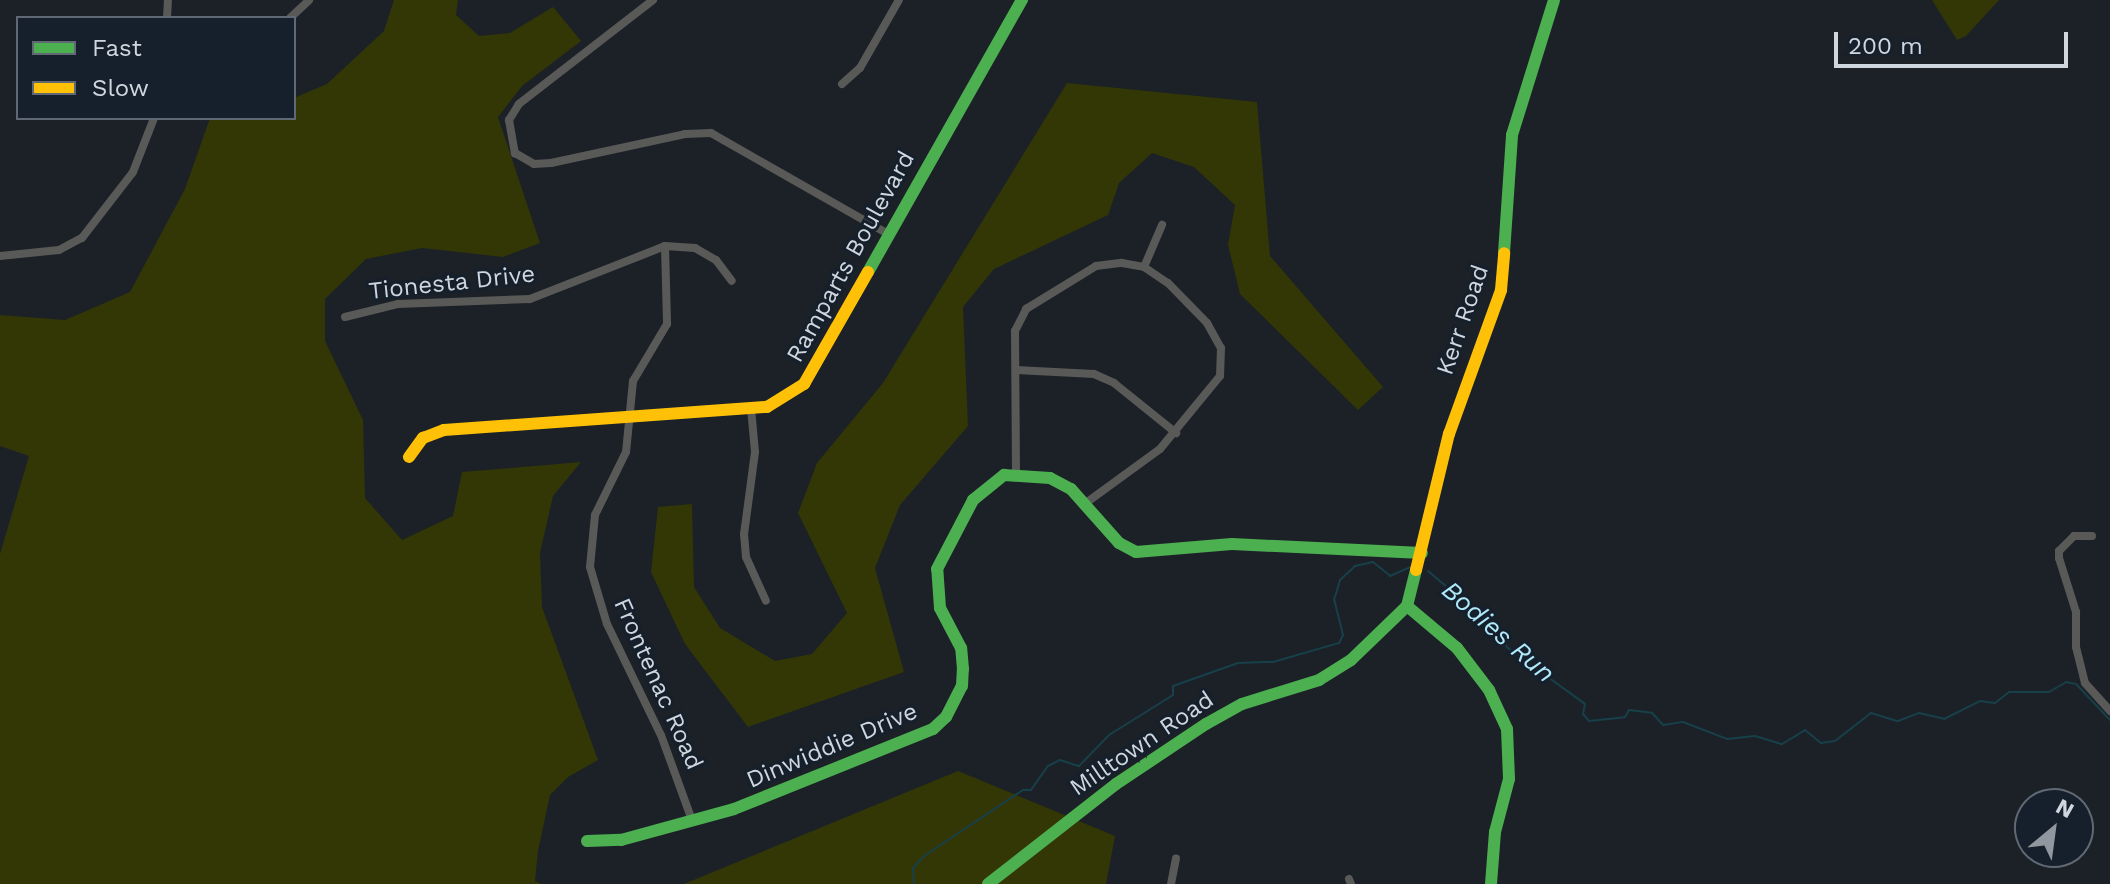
<!DOCTYPE html>
<html>
<head>
<meta charset="utf-8">
<style>
  body { margin:0 }
  #map { position:relative; width:2110px; height:884px; overflow:hidden; background:#1b2127; font-family:"Work Sans",sans-serif }
  div>[style] { position:absolute }
  [style*='--x'] { left:calc(var(--x)*1px); top:calc(var(--y)*1px); width:calc(var(--w)*1px); rotate:calc(var(--a)*1deg) }
  .green>* { inset:0; background:#333705 }
  .stream>* { height:2px; margin:-1px; padding:0 1px; transform-origin:1px; border-radius:1px; background:#18404a }
  .street>* { height:8px; margin:-4px; padding:0 4px; transform-origin:4px; border-radius:4px; background:#595957 }
  .fast>* { height:12px; margin:-6px; padding:0 6px; transform-origin:6px; border-radius:6px; background:#4caf50 }
  .slow>* { height:12px; margin:-6px; padding:0 6px; transform-origin:6px; border-radius:6px; background:#ffc107 }
  span { translate:-50% -50%; white-space:nowrap; text-align:center; line-height:1.15; -webkit-text-stroke:6px #16202c; paint-order:stroke }
  .street-label { font-size:24px; color:#cfd6de }
  .water-label { font-size:26px; color:#b0e9f9; font-style:italic }
  .legend { position:absolute; left:16px; top:16px; width:280px; height:104px; box-sizing:border-box; background:#16202c; border:2px solid #606973; margin:0; padding:10px 14px; list-style:none; font-size:24px; color:#cfd6de }
  .legend li { display:flex; align-items:center; gap:16px; height:40px }
  .legend b { width:40px; border:2px solid #606973 }
  .north { position:absolute; left:2014px; top:788px; width:80px; height:80px; box-sizing:border-box; background:#16202c; border:2px solid #606973; border-radius:50%; rotate:29deg; font-size:22px; font-weight:700; line-height:32px; text-align:center; color:#cfd6de }
  .north::after { content:''; display:block; margin:auto; width:28px; height:36px; background:#90979e; clip-path:polygon(50% 0,100% 100%,50% 72%,0 100%) }
  .scale { position:absolute; left:1834px; top:32px; width:234px; height:36px; box-sizing:border-box; border:4px solid #cfd6de; border-top:0; padding-left:10px; font-size:24px; line-height:28px; white-space:nowrap; color:#cfd6de; -webkit-text-stroke:6px #16202c; paint-order:stroke }
</style>
</head>
<body>
<div id="map">
  <div class="green">
    <i style="clip-path:polygon(394px 0,458px 0,456px 15px,479px 36px,510px 33px,553px 7px,581px 41px,522px 86px,498px 117px,540px 243px,503px 257px,422px 248px,366px 259px,325px 299px,325px 341px,363px 420px,365px 498px,402px 540px,453px 516px,462px 472px,581px 462px,553px 496px,540px 553px,542px 607px,598px 760px,568px 777px,550px 795px,538px 851px,535px 881px,541px 884px,0 884px,0 554px,29px 456px,0 446px,0 315px,65px 320px,130px 292px,185px 189px,210px 118px,294px 118px,294px 98px,327px 84px,384px 31px)"></i>
    <i style="clip-path:polygon(1932px 0,1999px 0,1966px 36px,1957px 40px)"></i>
    <i style="clip-path:polygon(1067px 83px,1257px 102px,1270px 256px,1383px 387px,1358px 410px,1240px 294px,1228px 245px,1235px 205px,1194px 167px,1152px 153px,1119px 183px,1108px 215px,994px 269px,963px 307px,968px 426px,900px 505px,875px 568px,904px 672px,748px 727px,685px 644px,651px 572px,658px 507px,692px 504px,694px 587px,720px 628px,775px 661px,812px 654px,847px 613px,798px 513px,817px 463px,883px 383px)"></i>
    <i style="clip-path:polygon(958px 771px,1115px 836px,1106px 884px,684px 884px)"></i>
  </div>
  <div class="stream">
    <i style="--x:1428;--y:571;--w:68;--a:40.2"></i>
    <i style="--x:1480;--y:615;--w:43;--a:49.7"></i>
    <i style="--x:1508;--y:648;--w:95;--a:36"></i>
    <i style="--x:1585;--y:704;--w:10;--a:101"></i>
    <i style="--x:1583;--y:714;--w:9;--a:49"></i>
    <i style="--x:1589;--y:721;--w:36;--a:-6"></i>
    <i style="--x:1625;--y:717;--w:8;--a:-60"></i>
    <i style="--x:1629;--y:710;--w:23;--a:7"></i>
    <i style="--x:1652;--y:713;--w:16;--a:47"></i>
    <i style="--x:1663;--y:725;--w:20;--a:-9"></i>
    <i style="--x:1683;--y:722;--w:47;--a:21.1"></i>
    <i style="--x:1727;--y:739;--w:28;--a:-6"></i>
    <i style="--x:1755;--y:736;--w:28;--a:17"></i>
    <i style="--x:1782;--y:744;--w:27;--a:-31"></i>
    <i style="--x:1805;--y:730;--w:21;--a:39"></i>
    <i style="--x:1821;--y:743;--w:14;--a:-8"></i>
    <i style="--x:1835;--y:741;--w:46;--a:-37.9"></i>
    <i style="--x:1871;--y:713;--w:28;--a:17"></i>
    <i style="--x:1898;--y:721;--w:22;--a:-21"></i>
    <i style="--x:1919;--y:713;--w:26;--a:13"></i>
    <i style="--x:1944;--y:719;--w:40;--a:-26.6"></i>
    <i style="--x:1980;--y:701;--w:15;--a:8"></i>
    <i style="--x:1995;--y:703;--w:18;--a:-38"></i>
    <i style="--x:2009;--y:692;--w:40;--a:0"></i>
    <i style="--x:2049;--y:692;--w:20;--a:-30"></i>
    <i style="--x:2066;--y:682;--w:10;--a:11"></i>
    <i style="--x:2076;--y:684;--w:50;--a:46.6"></i>
    <i style="--x:914;--y:884;--w:16;--a:-94"></i>
    <i style="--x:913;--y:868;--w:16;--a:-47"></i>
    <i style="--x:924;--y:856;--w:119;--a:-33.7"></i>
    <i style="--x:1023;--y:790;--w:8;--a:0"></i>
    <i style="--x:1031;--y:790;--w:29;--a:-55"></i>
    <i style="--x:1048;--y:766;--w:13;--a:-27"></i>
    <i style="--x:1060;--y:760;--w:20;--a:18"></i>
    <i style="--x:1079;--y:766;--w:43;--a:-45.9"></i>
    <i style="--x:1109;--y:735;--w:75;--a:-32"></i>
    <i style="--x:1173;--y:695;--w:9;--a:-90"></i>
    <i style="--x:1173;--y:686;--w:69;--a:-19.5"></i>
    <i style="--x:1238;--y:663;--w:35;--a:-2"></i>
    <i style="--x:1273;--y:662;--w:69;--a:-16.1"></i>
    <i style="--x:1339;--y:643;--w:9;--a:-63"></i>
    <i style="--x:1343;--y:635;--w:36;--a:-104"></i>
    <i style="--x:1334;--y:600;--w:21;--a:-73"></i>
    <i style="--x:1340;--y:580;--w:21;--a:-43"></i>
    <i style="--x:1355;--y:566;--w:18;--a:-13"></i>
    <i style="--x:1373;--y:562;--w:22;--a:39"></i>
    <i style="--x:1390;--y:576;--w:22;--a:-24"></i>
  </div>
  <div class="street">
    <i style="--x:653;--y:0;--w:170;--a:142.2"></i>
    <i style="--x:519;--y:104;--w:19;--a:122"></i>
    <i style="--x:509;--y:120;--w:34;--a:80"></i>
    <i style="--x:515;--y:153;--w:22;--a:30"></i>
    <i style="--x:534;--y:164;--w:17;--a:-3"></i>
    <i style="--x:551;--y:163;--w:137;--a:-12.2"></i>
    <i style="--x:685;--y:134;--w:26;--a:-2"></i>
    <i style="--x:711;--y:133;--w:204;--a:29.7"></i>
    <i style="--x:167;--y:18;--w:18;--a:-87"></i>
    <i style="--x:290;--y:18;--w:26;--a:-43"></i>
    <i style="--x:842;--y:84;--w:24;--a:-42"></i>
    <i style="--x:860;--y:68;--w:78;--a:-60.2"></i>
    <i style="--x:665;--y:246;--w:78;--a:88.5"></i>
    <i style="--x:667;--y:324;--w:66;--a:120.8"></i>
    <i style="--x:633;--y:381;--w:71;--a:95.6"></i>
    <i style="--x:626;--y:452;--w:70;--a:116.2"></i>
    <i style="--x:595;--y:515;--w:52;--a:95.5"></i>
    <i style="--x:590;--y:567;--w:59;--a:73.4"></i>
    <i style="--x:607;--y:624;--w:123;--a:64.1"></i>
    <i style="--x:661;--y:735;--w:90;--a:70"></i>
    <i style="--x:0;--y:256;--w:59;--a:-5.8"></i>
    <i style="--x:59;--y:250;--w:26;--a:-28"></i>
    <i style="--x:82;--y:238;--w:83;--a:-52.3"></i>
    <i style="--x:133;--y:172;--w:58;--a:-68.7"></i>
    <i style="--x:1144;--y:267;--w:46;--a:-66.8"></i>
    <i style="--x:345;--y:317;--w:55;--a:-13.8"></i>
    <i style="--x:398;--y:304;--w:132;--a:-2.2"></i>
    <i style="--x:530;--y:299;--w:145;--a:-21.4"></i>
    <i style="--x:665;--y:246;--w:30;--a:4"></i>
    <i style="--x:695;--y:248;--w:24;--a:30"></i>
    <i style="--x:716;--y:260;--w:26;--a:53"></i>
    <i style="--x:1016;--y:370;--w:78;--a:2.9"></i>
    <i style="--x:1094;--y:374;--w:22;--a:24"></i>
    <i style="--x:1114;--y:383;--w:80;--a:38.9"></i>
    <i style="--x:751;--y:408;--w:44;--a:84.8"></i>
    <i style="--x:755;--y:452;--w:83;--a:97.6"></i>
    <i style="--x:744;--y:534;--w:23;--a:85"></i>
    <i style="--x:746;--y:557;--w:48;--a:65.6"></i>
    <i style="--x:1016;--y:474;--w:143;--a:-90.4"></i>
    <i style="--x:1015;--y:331;--w:25;--a:-63"></i>
    <i style="--x:1026;--y:309;--w:82;--a:-31.6"></i>
    <i style="--x:1096;--y:266;--w:26;--a:-7"></i>
    <i style="--x:1122;--y:263;--w:22;--a:10"></i>
    <i style="--x:1144;--y:267;--w:29;--a:34"></i>
    <i style="--x:1168;--y:283;--w:56;--a:45.7"></i>
    <i style="--x:1207;--y:323;--w:29;--a:61"></i>
    <i style="--x:1221;--y:348;--w:28;--a:92"></i>
    <i style="--x:1220;--y:376;--w:94;--a:129.4"></i>
    <i style="--x:1160;--y:449;--w:90;--a:144"></i>
    <i style="--x:2092;--y:536;--w:18;--a:180"></i>
    <i style="--x:2074;--y:536;--w:21;--a:135"></i>
    <i style="--x:2059;--y:551;--w:7;--a:90"></i>
    <i style="--x:2059;--y:558;--w:57;--a:72.5"></i>
    <i style="--x:2076;--y:612;--w:35;--a:90"></i>
    <i style="--x:2076;--y:647;--w:37;--a:76"></i>
    <i style="--x:2085;--y:683;--w:38;--a:48"></i>
    <i style="--x:1349;--y:879;--w:5;--a:68"></i>
    <i style="--x:1171;--y:884;--w:26;--a:-79"></i>
  </div>
  <div class="fast">
    <i style="--x:1504;--y:253;--w:118;--a:-86.1"></i>
    <i style="--x:1512;--y:135;--w:141;--a:-72.7"></i>
    <i style="--x:868;--y:272;--w:313;--a:-60.5"></i>
    <i style="--x:1407;--y:606;--w:65;--a:40"></i>
    <i style="--x:1457;--y:648;--w:53;--a:52.7"></i>
    <i style="--x:1489;--y:690;--w:43;--a:65.2"></i>
    <i style="--x:1507;--y:729;--w:50;--a:87.7"></i>
    <i style="--x:1509;--y:779;--w:55;--a:104.8"></i>
    <i style="--x:1495;--y:832;--w:52;--a:94.4"></i>
    <i style="--x:587;--y:841;--w:34;--a:-2"></i>
    <i style="--x:621;--y:840;--w:117;--a:-15.3"></i>
    <i style="--x:734;--y:809;--w:214;--a:-21.9"></i>
    <i style="--x:933;--y:729;--w:18;--a:-43"></i>
    <i style="--x:946;--y:717;--w:35;--a:-63"></i>
    <i style="--x:962;--y:686;--w:17;--a:-87"></i>
    <i style="--x:963;--y:669;--w:21;--a:-95"></i>
    <i style="--x:961;--y:648;--w:45;--a:-117.7"></i>
    <i style="--x:940;--y:608;--w:39;--a:-94"></i>
    <i style="--x:937;--y:569;--w:78;--a:-62.4"></i>
    <i style="--x:973;--y:500;--w:40;--a:-39"></i>
    <i style="--x:1004;--y:475;--w:46;--a:3.7"></i>
    <i style="--x:1050;--y:478;--w:24;--a:28"></i>
    <i style="--x:1071;--y:489;--w:72;--a:48.4"></i>
    <i style="--x:1119;--y:543;--w:19;--a:28"></i>
    <i style="--x:1136;--y:552;--w:96;--a:-4.8"></i>
    <i style="--x:1232;--y:544;--w:190;--a:2.7"></i>
    <i style="--x:988;--y:884;--w:162;--a:-38"></i>
    <i style="--x:1116;--y:784;--w:108;--a:-33.7"></i>
    <i style="--x:1206;--y:724;--w:41;--a:-29.1"></i>
    <i style="--x:1242;--y:704;--w:81;--a:-17.3"></i>
    <i style="--x:1319;--y:680;--w:38;--a:-32"></i>
    <i style="--x:1351;--y:660;--w:78;--a:-44"></i>
    <i style="--x:1407;--y:606;--w:37;--a:-76"></i>
  </div>
  <div class="slow">
    <i style="--x:409;--y:457;--w:24;--a:-54"></i>
    <i style="--x:423;--y:438;--w:22;--a:-21"></i>
    <i style="--x:444;--y:430;--w:324;--a:-4.1"></i>
    <i style="--x:767;--y:407;--w:44;--a:-31.9"></i>
    <i style="--x:804;--y:384;--w:129;--a:-60.3"></i>
    <i style="--x:1416;--y:570;--w:140;--a:-76.4"></i>
    <i style="--x:1449;--y:434;--w:153;--a:-70.1"></i>
    <i style="--x:1501;--y:290;--w:37;--a:-85"></i>
  </div>
  <div class="street-label">
    <span style="left:851px;top:257px;rotate:-61deg">Ramparts Boulevard</span>
    <span style="left:452px;top:283px;rotate:-6deg">Tionesta Drive</span>
    <span style="left:1463px;top:320px;rotate:-71deg">Kerr Road</span>
    <span style="left:658px;top:684px;rotate:66deg">Frontenac Road</span>
    <span style="left:1142px;top:744px;rotate:-34deg">Milltown Road</span>
    <span style="left:832px;top:746px;rotate:-23deg">Dinwiddie Drive</span>
  </div>
  <div class="water-label">
    <span style="left:1498px;top:632px;rotate:41deg">Bodies Run</span>
  </div>
  <ul class="legend">
  <li><b style="height:10px;background:#4caf50"></b>Fast</li>
  <li><b style="height:10px;background:#ffc107"></b>Slow</li>
  </ul>
  <div class="north">N</div>
  <div class="scale">200 m</div>
</div>
</body>
</html>
